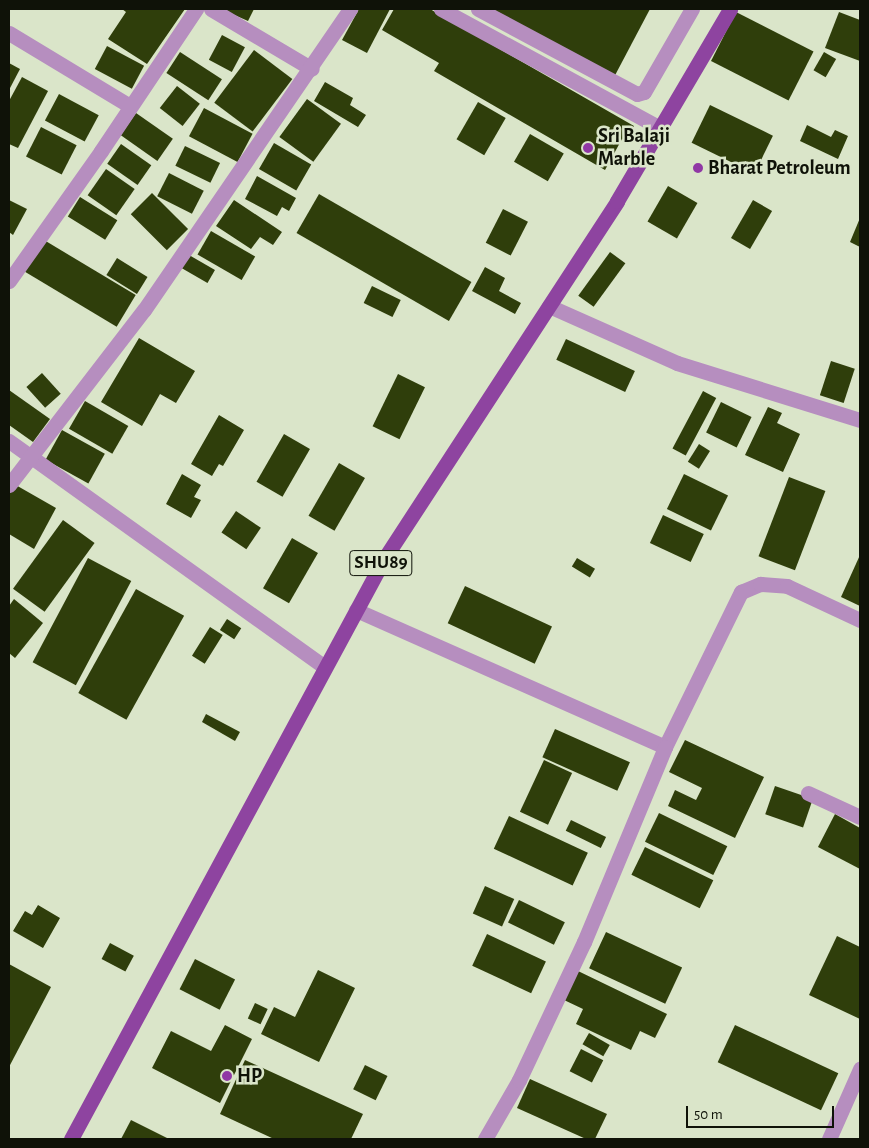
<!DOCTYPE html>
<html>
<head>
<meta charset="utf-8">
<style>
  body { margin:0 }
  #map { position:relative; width:869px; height:1148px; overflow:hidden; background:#dae5c9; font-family:"Alegreya Sans",sans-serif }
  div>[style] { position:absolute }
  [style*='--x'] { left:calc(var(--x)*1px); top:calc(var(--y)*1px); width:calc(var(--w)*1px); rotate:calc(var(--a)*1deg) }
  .building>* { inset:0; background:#2f3e0b; transform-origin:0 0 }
  .minor>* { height:15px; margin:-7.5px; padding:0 7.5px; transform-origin:7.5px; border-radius:7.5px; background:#b68ebf }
  .major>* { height:15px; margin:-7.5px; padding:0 7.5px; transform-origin:7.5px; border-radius:7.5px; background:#8e44a0 }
  .dots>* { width:14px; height:14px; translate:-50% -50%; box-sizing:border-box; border:2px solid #dae5c9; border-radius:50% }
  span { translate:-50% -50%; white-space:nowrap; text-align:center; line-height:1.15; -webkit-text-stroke:5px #dae5c9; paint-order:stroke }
  .shield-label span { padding:1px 4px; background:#dae5c9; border:1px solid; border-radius:4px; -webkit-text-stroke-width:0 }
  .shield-label { font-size:19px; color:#0f1208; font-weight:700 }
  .poi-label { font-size:20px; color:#0f1208; font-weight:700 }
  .left { translate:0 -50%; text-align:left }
  .frame { position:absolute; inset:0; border:10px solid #0f1208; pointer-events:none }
  .scale { position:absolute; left:686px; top:1106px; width:148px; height:22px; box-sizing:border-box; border:2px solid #0f1208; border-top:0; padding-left:6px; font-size:15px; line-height:18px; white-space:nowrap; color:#0f1208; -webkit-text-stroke:4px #dae5c9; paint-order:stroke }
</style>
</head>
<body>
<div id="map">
  <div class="building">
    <i style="clip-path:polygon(122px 9px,185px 9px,147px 64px,108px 39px,126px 12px)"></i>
    <i style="clip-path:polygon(221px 9px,254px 9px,248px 21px)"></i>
    <i style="clip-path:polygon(359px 9px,390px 9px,367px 53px,342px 40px)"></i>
    <i style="clip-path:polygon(394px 9px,430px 9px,634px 126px,625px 141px,622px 139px,605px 170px,434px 71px,439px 63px,382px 30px)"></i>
    <i style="clip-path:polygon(482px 9px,650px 9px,612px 81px)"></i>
    <i style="left:736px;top:12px;width:87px;height:55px;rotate:27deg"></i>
    <i style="clip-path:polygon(839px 12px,860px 20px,860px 61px,825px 48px)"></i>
    <i style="left:222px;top:35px;width:26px;height:28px;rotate:28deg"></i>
    <i style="left:107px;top:46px;width:42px;height:26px;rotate:28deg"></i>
    <i style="left:254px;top:50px;width:48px;height:66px;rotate:37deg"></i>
    <i style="left:180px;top:52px;width:50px;height:25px;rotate:33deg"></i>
    <i style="left:824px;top:52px;width:14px;height:21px;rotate:30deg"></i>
    <i style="clip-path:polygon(9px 63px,20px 69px,9px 90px)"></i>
    <i style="clip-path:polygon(22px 77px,48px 91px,18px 148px,9px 144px,9px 101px)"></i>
    <i style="clip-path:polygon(325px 82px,353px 98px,350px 105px,366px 115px,358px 127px,314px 101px)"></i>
    <i style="left:177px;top:86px;width:29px;height:28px;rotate:38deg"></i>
    <i style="left:59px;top:94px;width:45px;height:30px;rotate:28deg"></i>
    <i style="left:307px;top:99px;width:42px;height:47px;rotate:36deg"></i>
    <i style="left:478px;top:102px;width:32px;height:43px;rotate:30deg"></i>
    <i style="left:710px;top:105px;width:70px;height:42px;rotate:26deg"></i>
    <i style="left:204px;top:108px;width:55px;height:32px;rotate:28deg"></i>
    <i style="left:136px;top:113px;width:45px;height:27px;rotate:35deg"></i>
    <i style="clip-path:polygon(807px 125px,831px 137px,835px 130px,848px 136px,838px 159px,800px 141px)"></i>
    <i style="left:41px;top:127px;width:40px;height:33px;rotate:27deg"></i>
    <i style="left:530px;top:134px;width:39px;height:32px;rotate:30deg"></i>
    <i style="left:274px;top:143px;width:43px;height:30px;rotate:30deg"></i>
    <i style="left:121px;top:144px;width:37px;height:24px;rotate:35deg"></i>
    <i style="left:185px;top:146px;width:39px;height:22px;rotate:26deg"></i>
    <i style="left:106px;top:169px;width:35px;height:32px;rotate:35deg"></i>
    <i style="left:169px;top:173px;width:39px;height:26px;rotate:27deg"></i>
    <i style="clip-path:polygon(257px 176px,296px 198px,289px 211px,282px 207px,277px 216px,245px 199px)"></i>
    <i style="left:668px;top:186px;width:34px;height:41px;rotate:30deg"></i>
    <i style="left:152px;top:193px;width:51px;height:30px;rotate:45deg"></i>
    <i style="left:319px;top:194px;width:176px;height:45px;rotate:30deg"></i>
    <i style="left:80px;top:197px;width:44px;height:23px;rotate:32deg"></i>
    <i style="clip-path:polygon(9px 200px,27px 209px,13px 235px,9px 232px)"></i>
    <i style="clip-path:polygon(234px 200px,282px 232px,273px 245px,260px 237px,251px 249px,216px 226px)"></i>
    <i style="left:753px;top:200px;width:22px;height:44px;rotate:30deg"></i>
    <i style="left:503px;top:209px;width:28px;height:38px;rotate:27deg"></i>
    <i style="clip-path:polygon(860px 218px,860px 247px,850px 242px)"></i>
    <i style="left:211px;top:231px;width:51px;height:27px;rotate:30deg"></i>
    <i style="left:44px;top:240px;width:107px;height:37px;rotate:31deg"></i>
    <i style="left:610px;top:252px;width:19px;height:54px;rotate:36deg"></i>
    <i style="left:189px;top:255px;width:30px;height:15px;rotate:30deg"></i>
    <i style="left:117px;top:258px;width:36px;height:20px;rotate:32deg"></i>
    <i style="clip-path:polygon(485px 267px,505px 278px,499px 291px,521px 303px,515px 314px,472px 291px)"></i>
    <i style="left:372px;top:286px;width:32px;height:19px;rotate:26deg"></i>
    <i style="clip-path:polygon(139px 338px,195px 371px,176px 403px,160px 394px,142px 426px,101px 402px)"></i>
    <i style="left:566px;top:339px;width:76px;height:23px;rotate:25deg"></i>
    <i style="left:831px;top:361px;width:25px;height:36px;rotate:18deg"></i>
    <i style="left:42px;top:373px;width:28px;height:21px;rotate:48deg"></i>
    <i style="left:398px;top:374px;width:30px;height:58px;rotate:26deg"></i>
    <i style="clip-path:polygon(9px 390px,50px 419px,33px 442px,9px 425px)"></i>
    <i style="left:703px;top:391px;width:15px;height:65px;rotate:28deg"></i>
    <i style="left:85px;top:401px;width:50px;height:32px;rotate:30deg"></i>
    <i style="left:721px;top:402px;width:34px;height:34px;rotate:26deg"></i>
    <i style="clip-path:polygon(768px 407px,782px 413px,777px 423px,800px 434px,783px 472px,745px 455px)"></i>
    <i style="clip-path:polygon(219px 415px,244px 430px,223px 466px,219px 464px,212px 476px,191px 464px)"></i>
    <i style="left:62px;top:430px;width:49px;height:34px;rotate:29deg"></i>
    <i style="left:284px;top:434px;width:30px;height:55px;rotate:30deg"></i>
    <i style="left:699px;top:444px;width:13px;height:21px;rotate:32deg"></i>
    <i style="left:339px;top:463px;width:30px;height:61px;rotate:30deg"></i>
    <i style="clip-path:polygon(182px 474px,201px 485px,194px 497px,201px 500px,191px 518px,166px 504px)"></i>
    <i style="left:684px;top:474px;width:49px;height:39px;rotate:26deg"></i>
    <i style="left:789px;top:477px;width:39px;height:85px;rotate:21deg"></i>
    <i style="clip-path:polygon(14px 484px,56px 508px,34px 549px,9px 534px,9px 493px)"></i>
    <i style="left:236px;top:511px;width:30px;height:26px;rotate:34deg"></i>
    <i style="left:663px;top:515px;width:45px;height:31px;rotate:25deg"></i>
    <i style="left:63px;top:520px;width:39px;height:85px;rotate:36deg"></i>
    <i style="left:292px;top:538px;width:30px;height:58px;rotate:30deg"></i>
    <i style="clip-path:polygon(860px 555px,860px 606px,841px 597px)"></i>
    <i style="left:88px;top:558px;width:49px;height:118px;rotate:28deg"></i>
    <i style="left:577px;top:558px;width:21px;height:10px;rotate:31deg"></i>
    <i style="left:465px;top:586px;width:96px;height:41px;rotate:25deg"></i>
    <i style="left:136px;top:589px;width:55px;height:119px;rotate:29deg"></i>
    <i style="clip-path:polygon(14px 599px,43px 623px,15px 658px,9px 653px,9px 606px)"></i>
    <i style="left:227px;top:619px;width:17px;height:13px;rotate:33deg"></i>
    <i style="left:210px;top:627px;width:15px;height:34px;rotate:32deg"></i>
    <i style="clip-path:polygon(206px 714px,240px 732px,235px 741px,202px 722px)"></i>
    <i style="left:555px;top:729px;width:82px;height:31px;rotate:24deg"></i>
    <i style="clip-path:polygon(685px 740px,764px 777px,735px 838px,668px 806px,675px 790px,696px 800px,702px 788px,669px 772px)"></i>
    <i style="left:544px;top:760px;width:31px;height:57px;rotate:25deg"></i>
    <i style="left:775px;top:786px;width:40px;height:30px;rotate:19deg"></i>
    <i style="left:659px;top:813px;width:76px;height:32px;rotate:26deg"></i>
    <i style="clip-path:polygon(835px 814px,860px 828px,860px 869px,818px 847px)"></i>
    <i style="left:509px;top:816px;width:87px;height:36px;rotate:25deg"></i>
    <i style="left:571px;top:820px;width:39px;height:12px;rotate:26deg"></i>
    <i style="left:645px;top:847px;width:76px;height:31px;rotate:26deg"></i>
    <i style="left:485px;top:886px;width:32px;height:30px;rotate:24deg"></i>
    <i style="left:519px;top:900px;width:51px;height:25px;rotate:26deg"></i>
    <i style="clip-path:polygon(38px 905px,60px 918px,43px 948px,13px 931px,25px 911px,32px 915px)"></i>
    <i style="left:606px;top:932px;width:84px;height:40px;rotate:25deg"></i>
    <i style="left:487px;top:934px;width:65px;height:35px;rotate:25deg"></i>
    <i style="clip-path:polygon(837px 936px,860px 947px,860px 1019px,809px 995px)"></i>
    <i style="left:110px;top:943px;width:27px;height:18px;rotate:28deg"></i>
    <i style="left:195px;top:959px;width:45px;height:34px;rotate:27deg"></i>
    <i style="clip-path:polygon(9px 964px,51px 987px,9px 1067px)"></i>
    <i style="clip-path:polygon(318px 970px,355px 988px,319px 1062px,261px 1034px,274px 1007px,295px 1017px)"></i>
    <i style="clip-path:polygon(578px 971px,667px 1014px,655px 1038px,640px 1031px,631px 1050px,576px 1024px,583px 1009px,564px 1000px)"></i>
    <i style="left:255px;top:1003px;width:14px;height:17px;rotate:25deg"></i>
    <i style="clip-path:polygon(225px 1025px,252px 1039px,220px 1103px,152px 1068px,171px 1031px,211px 1051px)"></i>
    <i style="left:735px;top:1025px;width:114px;height:41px;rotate:25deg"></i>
    <i style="left:589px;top:1033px;width:24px;height:13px;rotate:30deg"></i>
    <i style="left:581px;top:1049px;width:25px;height:25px;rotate:27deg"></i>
    <i style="clip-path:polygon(245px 1060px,363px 1114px,351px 1139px,274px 1139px,220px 1114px)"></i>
    <i style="left:365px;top:1065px;width:25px;height:27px;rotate:26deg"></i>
    <i style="clip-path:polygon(530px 1079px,607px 1114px,595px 1139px,586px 1139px,517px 1108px)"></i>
    <i style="clip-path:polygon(131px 1120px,169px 1139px,121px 1139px)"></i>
  </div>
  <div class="minor">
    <i style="--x:211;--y:9;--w:117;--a:30.7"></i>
    <i style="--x:441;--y:9;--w:251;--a:28.5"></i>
    <i style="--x:478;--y:9;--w:180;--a:28.1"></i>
    <i style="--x:637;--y:94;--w:7;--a:-16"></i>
    <i style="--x:644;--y:92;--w:96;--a:-60"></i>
    <i style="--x:9;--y:33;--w:141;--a:31.1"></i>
    <i style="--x:9;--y:281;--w:159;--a:-54.7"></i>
    <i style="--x:101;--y:151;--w:171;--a:-56.2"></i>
    <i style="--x:549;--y:306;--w:140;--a:24"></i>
    <i style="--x:677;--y:363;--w:192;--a:17.3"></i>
    <i style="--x:9;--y:441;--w:388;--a:35.6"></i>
    <i style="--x:9;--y:485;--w:221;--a:-52.4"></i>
    <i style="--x:144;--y:310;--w:365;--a:-55.6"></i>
    <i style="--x:356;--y:610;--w:338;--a:23.9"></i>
    <i style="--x:665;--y:747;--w:173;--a:-63.9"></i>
    <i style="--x:741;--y:592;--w:21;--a:-23"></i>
    <i style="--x:760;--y:584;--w:27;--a:4"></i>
    <i style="--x:787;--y:586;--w:81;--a:25"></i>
    <i style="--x:808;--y:793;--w:57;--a:24.8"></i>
    <i style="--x:485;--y:1139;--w:68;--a:-60"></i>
    <i style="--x:519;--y:1080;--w:153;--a:-64.8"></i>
    <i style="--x:584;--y:942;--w:211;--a:-67.4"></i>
    <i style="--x:829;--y:1139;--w:77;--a:-66.1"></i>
  </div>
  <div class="major">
    <i style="--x:71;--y:1139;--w:659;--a:-61.65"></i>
    <i style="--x:384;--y:559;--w:427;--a:-56.9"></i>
    <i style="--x:617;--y:201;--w:223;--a:-59.5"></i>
  </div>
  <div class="dots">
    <i style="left:588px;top:148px;background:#9038a5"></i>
    <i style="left:698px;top:168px;background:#9038a5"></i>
    <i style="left:227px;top:1076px;background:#9038a5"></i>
  </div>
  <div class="shield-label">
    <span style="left:381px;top:563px">SHU89</span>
  </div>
  <div class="poi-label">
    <span class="left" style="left:598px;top:148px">Sri Balaji<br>Marble</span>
    <span class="left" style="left:708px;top:168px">Bharat Petroleum</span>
    <span class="left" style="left:237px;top:1076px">HP</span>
  </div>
  <div class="frame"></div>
  <div class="scale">50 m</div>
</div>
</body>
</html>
